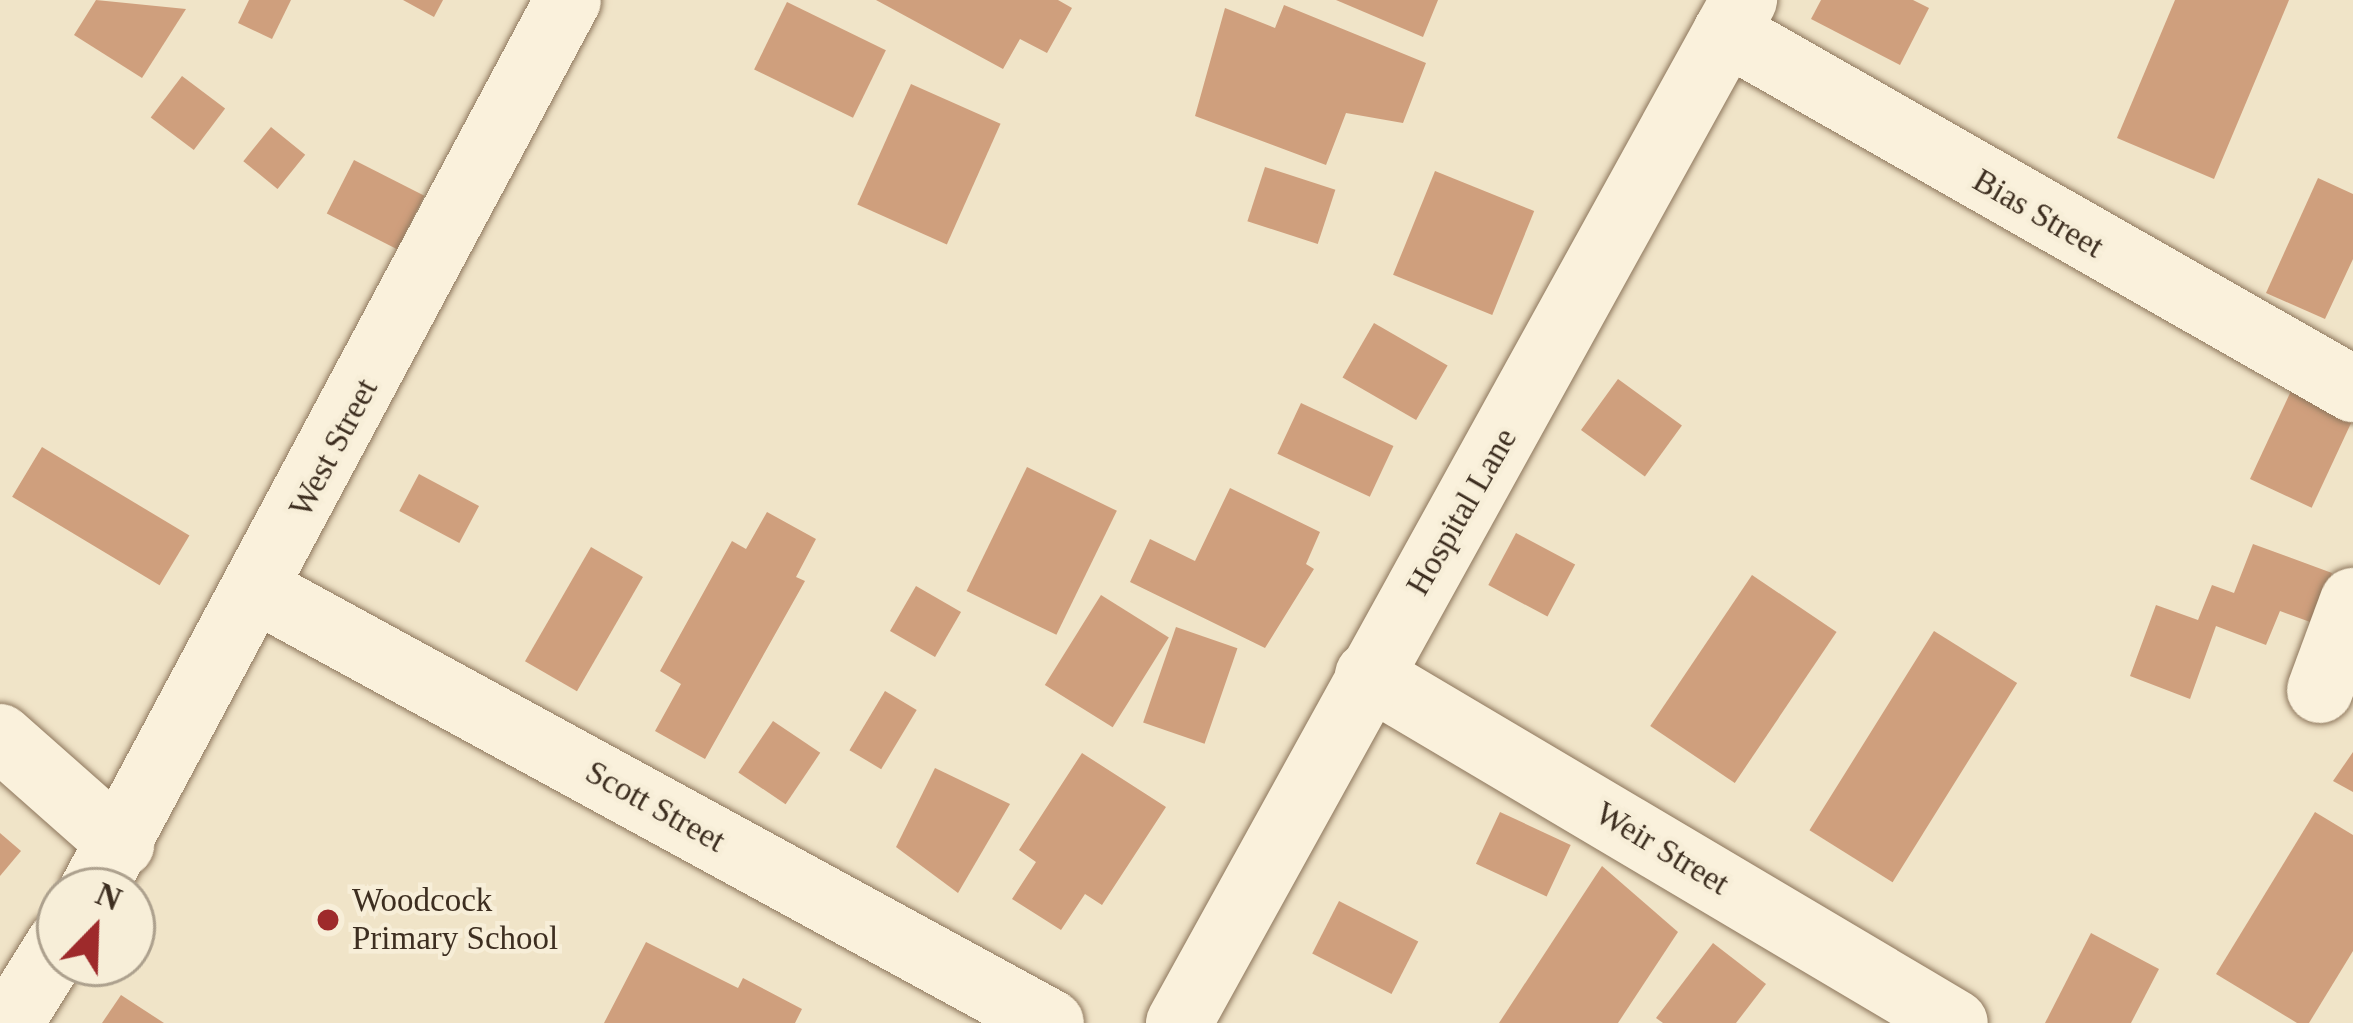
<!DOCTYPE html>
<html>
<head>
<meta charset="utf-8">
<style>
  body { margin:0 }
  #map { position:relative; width:2353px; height:1023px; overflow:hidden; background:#f0e4c8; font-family:Georgia,serif }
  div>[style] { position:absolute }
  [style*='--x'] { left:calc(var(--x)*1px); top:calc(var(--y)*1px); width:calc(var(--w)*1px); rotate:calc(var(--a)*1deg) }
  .building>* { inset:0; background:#cf9f7d; transform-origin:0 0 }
  .roads { filter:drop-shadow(0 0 3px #8d765c) drop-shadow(0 0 3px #8d765c) }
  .minor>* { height:66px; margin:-33px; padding:0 33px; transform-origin:33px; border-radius:33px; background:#faf1dc }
  .dots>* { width:33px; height:33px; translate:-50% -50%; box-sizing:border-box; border:6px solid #f7eed8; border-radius:50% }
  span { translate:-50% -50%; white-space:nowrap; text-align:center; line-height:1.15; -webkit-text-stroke:9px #f7eed8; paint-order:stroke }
  .street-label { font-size:33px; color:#3d2e20 }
  .poi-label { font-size:33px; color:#3d2e20 }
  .left { translate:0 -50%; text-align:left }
  .north { position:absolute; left:36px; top:867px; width:120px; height:120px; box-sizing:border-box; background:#f7eed8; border:3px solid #ada18e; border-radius:50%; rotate:23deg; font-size:33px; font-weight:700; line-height:48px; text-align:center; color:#3d2e20 }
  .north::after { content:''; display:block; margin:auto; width:42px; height:54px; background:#9e2a2b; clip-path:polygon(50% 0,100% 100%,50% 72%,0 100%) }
</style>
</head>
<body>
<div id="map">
  <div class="building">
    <i style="clip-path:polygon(96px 0,186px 9px,142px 78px,74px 35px)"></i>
    <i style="clip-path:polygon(249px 0,291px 0,272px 39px,238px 23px)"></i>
    <i style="clip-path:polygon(403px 0,443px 0,434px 17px)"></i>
    <i style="clip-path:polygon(876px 0,1058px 0,1072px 8px,1047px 53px,1020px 39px,1003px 69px)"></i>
    <i style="clip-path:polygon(1336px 0,1438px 0,1423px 37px)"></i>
    <i style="clip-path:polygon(1821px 0,1913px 0,1929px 8px,1900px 65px,1811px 19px)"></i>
    <i style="clip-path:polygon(2175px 0,2289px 0,2214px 179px,2117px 138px)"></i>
    <i style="left:787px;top:2px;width:110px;height:75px;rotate:26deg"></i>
    <i style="clip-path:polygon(1284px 5px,1426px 63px,1403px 123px,1346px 113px,1326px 165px,1195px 116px,1225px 8px,1275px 28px)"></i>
    <i style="left:182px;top:76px;width:54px;height:52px;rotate:37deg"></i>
    <i style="left:911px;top:84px;width:98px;height:132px;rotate:24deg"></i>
    <i style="left:271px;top:127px;width:44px;height:44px;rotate:39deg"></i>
    <i style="left:354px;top:160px;width:79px;height:60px;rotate:27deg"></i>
    <i style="left:1265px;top:167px;width:74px;height:57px;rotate:18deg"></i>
    <i style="left:1435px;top:171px;width:107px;height:112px;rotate:22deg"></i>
    <i style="clip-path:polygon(2318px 178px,2353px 194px,2353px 259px,2325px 319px,2266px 293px)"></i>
    <i style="left:1374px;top:323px;width:85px;height:63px;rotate:30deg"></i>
    <i style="left:1618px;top:379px;width:79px;height:63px;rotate:36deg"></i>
    <i style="left:2291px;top:391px;width:68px;height:97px;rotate:25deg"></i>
    <i style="left:1301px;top:403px;width:102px;height:56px;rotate:25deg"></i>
    <i style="left:42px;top:447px;width:172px;height:58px;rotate:31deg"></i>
    <i style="left:1027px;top:467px;width:100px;height:138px;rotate:26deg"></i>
    <i style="left:419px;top:474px;width:68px;height:42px;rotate:28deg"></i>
    <i style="clip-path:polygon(1230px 488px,1320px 532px,1306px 564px,1314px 569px,1265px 648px,1130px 582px,1150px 539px,1195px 561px)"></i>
    <i style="clip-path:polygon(767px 512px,816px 539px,796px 577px,805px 581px,705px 759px,655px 731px,681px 684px,660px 671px,732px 541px,746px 549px)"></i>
    <i style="left:1516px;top:533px;width:67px;height:59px;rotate:28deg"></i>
    <i style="clip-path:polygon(2253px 544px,2332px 573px,2313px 623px,2280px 611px,2266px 645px,2216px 626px,2190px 699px,2130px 676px,2156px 605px,2198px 620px,2212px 585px,2234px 593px)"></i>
    <i style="left:591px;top:547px;width:60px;height:132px;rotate:30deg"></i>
    <i style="left:1752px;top:575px;width:102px;height:182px;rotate:34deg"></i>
    <i style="left:916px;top:586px;width:52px;height:52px;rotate:30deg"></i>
    <i style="left:1101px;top:595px;width:80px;height:106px;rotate:32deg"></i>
    <i style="left:1176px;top:627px;width:65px;height:101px;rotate:19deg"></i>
    <i style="left:1934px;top:631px;width:98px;height:235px;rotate:32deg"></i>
    <i style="left:885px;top:691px;width:37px;height:69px;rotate:31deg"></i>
    <i style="left:773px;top:721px;width:57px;height:62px;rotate:34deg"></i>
    <i style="clip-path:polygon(2353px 752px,2353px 792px,2333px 781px)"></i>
    <i style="clip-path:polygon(1082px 753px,1166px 807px,1102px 905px,1085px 894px,1061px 930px,1012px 899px,1036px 862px,1019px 850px)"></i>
    <i style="clip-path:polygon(935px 768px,1010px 804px,958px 893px,896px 847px)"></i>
    <i style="left:1500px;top:812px;width:78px;height:57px;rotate:25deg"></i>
    <i style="clip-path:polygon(2315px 812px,2353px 835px,2353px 951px,2309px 1023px,2297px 1023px,2216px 974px)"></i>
    <i style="clip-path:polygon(0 833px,21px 851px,0 876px)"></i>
    <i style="clip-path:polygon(1602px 866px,1678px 932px,1618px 1023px,1499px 1023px)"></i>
    <i style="left:1339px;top:901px;width:89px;height:59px;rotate:27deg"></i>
    <i style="clip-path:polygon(2091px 933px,2159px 969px,2131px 1023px,2045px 1023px)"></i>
    <i style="clip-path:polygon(646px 942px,738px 988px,743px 978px,802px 1009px,795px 1023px,604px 1023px)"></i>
    <i style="clip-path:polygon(1713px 943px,1766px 984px,1736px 1023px,1663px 1023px,1656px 1018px)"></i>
    <i style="clip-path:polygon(121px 995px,164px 1023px,102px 1023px)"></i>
  </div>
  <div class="roads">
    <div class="minor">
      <i style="--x:1726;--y:32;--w:722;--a:29.66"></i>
      <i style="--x:259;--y:591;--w:902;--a:28.61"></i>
      <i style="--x:1368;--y:675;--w:682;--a:30.66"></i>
      <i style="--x:2320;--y:690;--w:95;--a:-69.7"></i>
      <i style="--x:0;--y:737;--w:162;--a:41.5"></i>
      <i style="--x:92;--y:891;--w:1010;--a:-61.89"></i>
      <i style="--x:10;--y:1023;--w:94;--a:-58"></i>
      <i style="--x:1179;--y:1023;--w:1169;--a:-61.09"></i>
    </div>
  </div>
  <div class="dots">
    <i style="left:328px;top:920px;background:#9e2a2b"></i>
  </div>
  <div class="street-label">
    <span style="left:2038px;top:214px;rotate:30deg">Bias Street</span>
    <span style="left:334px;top:448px;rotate:-62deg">West Street</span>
    <span style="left:1462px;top:512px;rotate:-60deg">Hospital Lane</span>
    <span style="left:655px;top:807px;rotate:29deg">Scott Street</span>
    <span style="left:1662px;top:849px;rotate:31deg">Weir Street</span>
  </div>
  <div class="poi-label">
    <span class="left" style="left:352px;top:920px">Woodcock<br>Primary School</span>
  </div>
  <div class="north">N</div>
</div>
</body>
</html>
